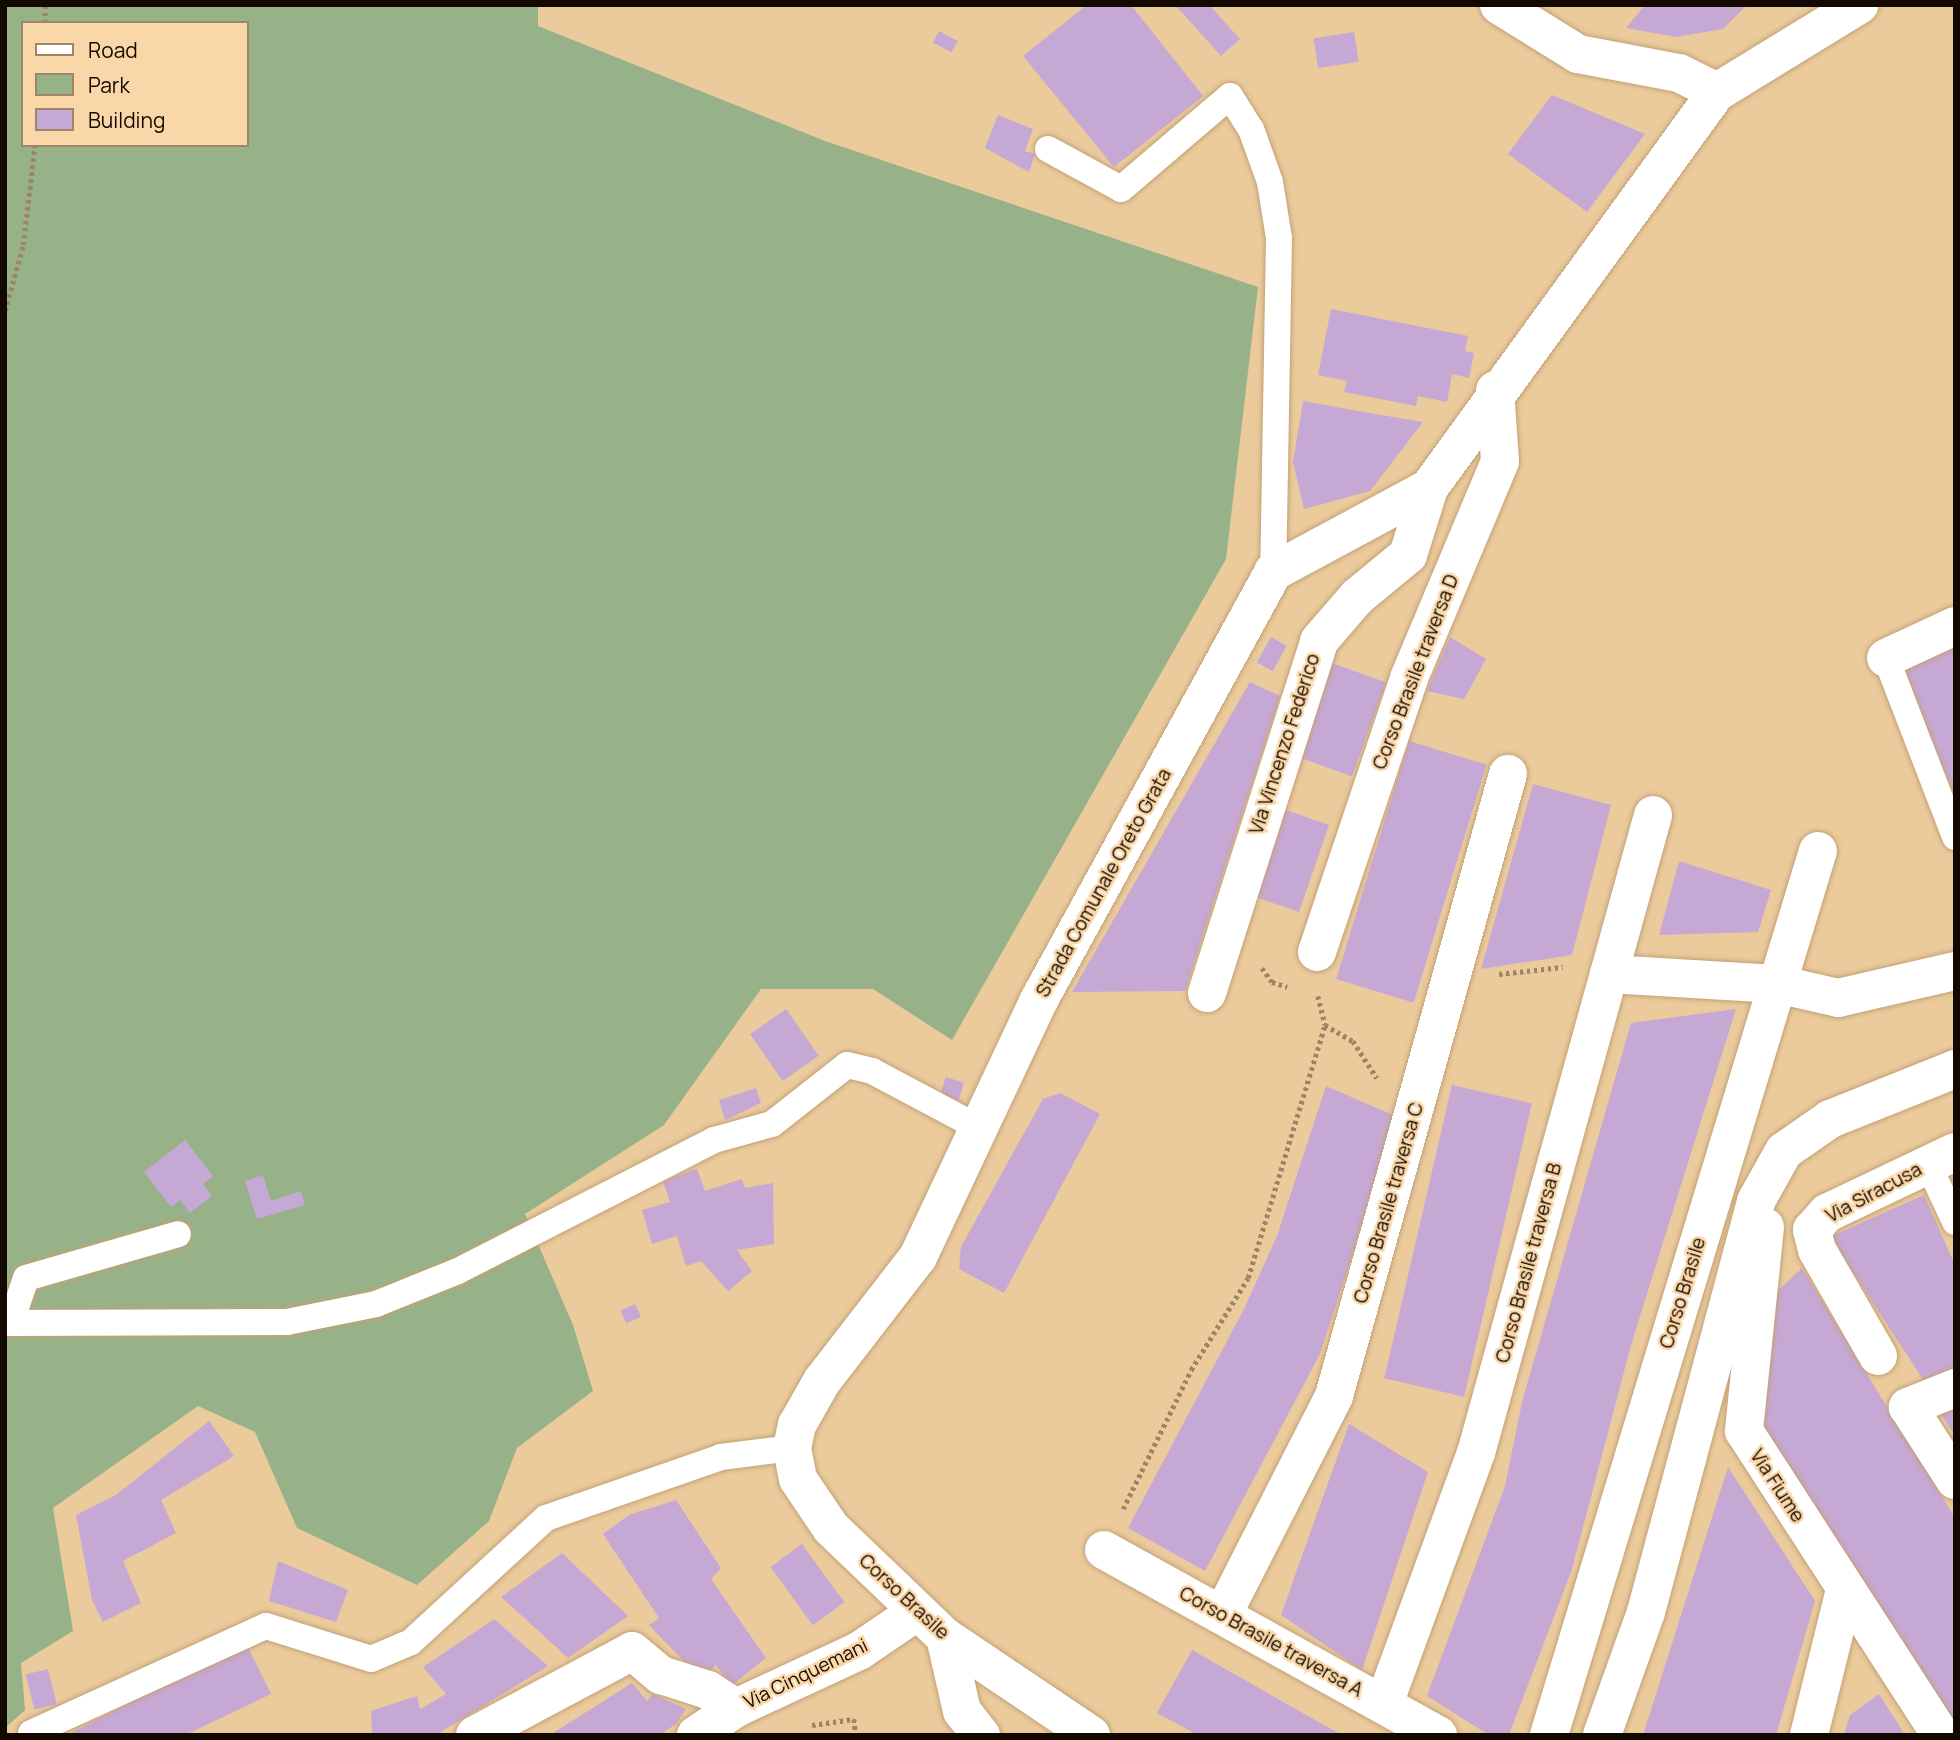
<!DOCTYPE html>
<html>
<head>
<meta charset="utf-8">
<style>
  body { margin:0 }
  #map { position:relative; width:1960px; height:1740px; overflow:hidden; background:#ebca9c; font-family:Manrope,sans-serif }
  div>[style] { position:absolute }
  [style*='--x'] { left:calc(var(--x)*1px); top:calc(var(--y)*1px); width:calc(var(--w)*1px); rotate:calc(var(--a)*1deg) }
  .green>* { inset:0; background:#97b289 }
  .building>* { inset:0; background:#c6a8d4; transform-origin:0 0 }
  .path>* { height:4.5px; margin-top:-2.25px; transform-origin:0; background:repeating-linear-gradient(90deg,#9d8463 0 3.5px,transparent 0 7px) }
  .roads { filter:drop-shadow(0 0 2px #c2a175) drop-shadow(0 0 2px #c2a175) }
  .lane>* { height:26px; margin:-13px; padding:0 13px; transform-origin:13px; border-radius:13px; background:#fff }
  .street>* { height:38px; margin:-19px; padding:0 19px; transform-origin:19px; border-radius:19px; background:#fff }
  span { translate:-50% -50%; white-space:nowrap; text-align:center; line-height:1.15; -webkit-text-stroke:5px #f9d7a9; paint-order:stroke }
  .street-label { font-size:19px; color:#140900 }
  .frame { position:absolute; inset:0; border:7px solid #140900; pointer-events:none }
  .legend { position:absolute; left:21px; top:21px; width:228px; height:126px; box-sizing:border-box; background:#f9d7a9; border:2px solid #9d8565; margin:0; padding:9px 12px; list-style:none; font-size:21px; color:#140900 }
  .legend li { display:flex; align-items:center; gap:14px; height:35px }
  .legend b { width:35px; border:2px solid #9d8565 }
</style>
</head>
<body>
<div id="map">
  <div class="green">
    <i style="clip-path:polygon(evenodd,5px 5px,538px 5px,538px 26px,825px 141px,1258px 287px,1226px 559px,952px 1040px,873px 989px,761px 989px,664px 1125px,525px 1214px,573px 1325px,593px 1391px,517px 1448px,489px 1521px,417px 1585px,297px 1528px,255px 1432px,198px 1406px,53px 1508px,73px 1631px,21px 1663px,25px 1710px,5px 1728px,5px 5px,23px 23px,247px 23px,247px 145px,23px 145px,23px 23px)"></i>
  </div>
  <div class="building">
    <i style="clip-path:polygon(1087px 5px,1131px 5px,1203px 96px,1114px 167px,1023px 56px)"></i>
    <i style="clip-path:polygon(1175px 5px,1209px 5px,1240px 39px,1221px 56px)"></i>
    <i style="clip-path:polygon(1645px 5px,1747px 5px,1723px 29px,1676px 37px,1626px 28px)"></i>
    <i style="left:939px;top:31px;width:21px;height:13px;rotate:28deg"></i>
    <i style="left:1354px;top:32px;width:30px;height:41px;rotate:81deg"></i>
    <i style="clip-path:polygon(1552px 95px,1645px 134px,1587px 212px,1508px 154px)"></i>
    <i style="clip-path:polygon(998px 115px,1033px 129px,1025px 151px,1035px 154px,1029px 172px,985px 148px)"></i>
    <i style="clip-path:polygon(1331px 309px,1468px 336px,1465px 351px,1474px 353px,1469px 378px,1452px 374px,1447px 402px,1418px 396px,1416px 406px,1344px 392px,1347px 381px,1318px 375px)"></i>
    <i style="clip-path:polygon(1303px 401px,1369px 413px,1423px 422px,1370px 491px,1304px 509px,1293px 462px)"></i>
    <i style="left:1271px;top:637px;width:18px;height:29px;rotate:29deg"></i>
    <i style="clip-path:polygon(1450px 637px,1486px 659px,1464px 699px,1427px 691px)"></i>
    <i style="clip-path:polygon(1955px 645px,1955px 795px,1901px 669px)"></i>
    <i style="left:1324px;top:660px;width:66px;height:100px;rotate:20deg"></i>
    <i style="clip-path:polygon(1250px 682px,1280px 696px,1185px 991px,1072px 992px)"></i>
    <i style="left:1409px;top:741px;width:81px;height:249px;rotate:17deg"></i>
    <i style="clip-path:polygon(1533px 784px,1611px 805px,1572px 955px,1481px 969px)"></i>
    <i style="left:1277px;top:807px;width:55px;height:92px;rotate:19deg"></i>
    <i style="clip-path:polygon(1679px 861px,1771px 890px,1758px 932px,1659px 935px)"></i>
    <i style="left:786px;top:1009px;width:57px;height:44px;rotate:55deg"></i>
    <i style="clip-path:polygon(1736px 1009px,1631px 1345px,1572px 1569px,1509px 1735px,1489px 1735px,1427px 1696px,1505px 1486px,1522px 1402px,1631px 1023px)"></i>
    <i style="left:946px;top:1077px;width:19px;height:20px;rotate:18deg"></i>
    <i style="left:1452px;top:1085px;width:82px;height:301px;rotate:13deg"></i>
    <i style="clip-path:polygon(1326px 1086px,1397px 1117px,1320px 1354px,1205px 1571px,1128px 1528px,1244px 1309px,1277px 1236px)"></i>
    <i style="clip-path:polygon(756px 1088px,761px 1103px,725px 1120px,719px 1100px)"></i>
    <i style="clip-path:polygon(1060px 1093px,1100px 1114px,1004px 1293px,959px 1269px,961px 1247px,1043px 1099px)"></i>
    <i style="clip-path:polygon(185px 1140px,213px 1176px,203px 1184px,212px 1196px,190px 1213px,180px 1200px,171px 1207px,144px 1172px)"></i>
    <i style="clip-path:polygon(697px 1169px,705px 1191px,742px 1179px,745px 1188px,773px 1183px,774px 1244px,737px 1250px,752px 1271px,728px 1291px,701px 1261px,686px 1266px,677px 1236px,652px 1244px,642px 1210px,670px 1202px,663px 1181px)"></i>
    <i style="clip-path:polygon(263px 1175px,271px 1201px,301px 1191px,305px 1205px,257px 1219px,245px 1181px)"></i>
    <i style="clip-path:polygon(1924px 1195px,1955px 1265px,1955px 1368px,1924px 1381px,1830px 1237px)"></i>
    <i style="clip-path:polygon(1802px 1268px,1955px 1518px,1955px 1731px,1755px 1411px,1771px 1297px)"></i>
    <i style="left:635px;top:1304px;width:14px;height:16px;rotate:65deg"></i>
    <i style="clip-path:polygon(1955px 1409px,1955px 1436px,1941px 1414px)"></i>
    <i style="clip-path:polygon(209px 1421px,234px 1456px,161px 1500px,176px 1533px,123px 1561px,141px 1603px,103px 1622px,92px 1600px,76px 1515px,116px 1495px)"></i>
    <i style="clip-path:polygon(1349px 1424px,1428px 1472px,1362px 1670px,1281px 1615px)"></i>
    <i style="clip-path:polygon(1728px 1467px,1815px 1601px,1776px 1735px,1643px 1735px)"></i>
    <i style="clip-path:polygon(676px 1500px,721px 1568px,711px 1579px,766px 1658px,731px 1686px,716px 1665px,701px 1679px,649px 1625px,659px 1618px,603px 1534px,629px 1515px)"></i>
    <i style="left:802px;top:1544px;width:72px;height:39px;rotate:54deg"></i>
    <i style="clip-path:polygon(562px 1553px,628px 1616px,568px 1658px,501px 1597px)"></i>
    <i style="clip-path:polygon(278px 1561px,348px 1590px,336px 1622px,269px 1601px)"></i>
    <i style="clip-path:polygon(494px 1619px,548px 1666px,436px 1735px,372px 1735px,371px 1711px,417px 1696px,420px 1709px,446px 1694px,423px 1667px)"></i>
    <i style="clip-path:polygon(246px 1643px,271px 1694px,185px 1735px,67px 1735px)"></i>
    <i style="clip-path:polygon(1192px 1650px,1315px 1720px,1342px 1735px,1198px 1735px,1157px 1713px)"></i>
    <i style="left:48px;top:1669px;width:36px;height:23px;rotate:76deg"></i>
    <i style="clip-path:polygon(632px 1683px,647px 1701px,652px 1694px,686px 1709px,676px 1724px,659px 1735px,550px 1735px)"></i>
    <i style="clip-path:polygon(1879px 1694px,1905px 1735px,1844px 1735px,1850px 1715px)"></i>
  </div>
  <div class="path">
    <i style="--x:45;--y:23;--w:18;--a:-90"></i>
    <i style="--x:5;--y:311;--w:68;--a:-74.7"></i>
    <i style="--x:23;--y:245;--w:101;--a:-83.2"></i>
    <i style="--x:1262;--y:968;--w:17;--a:54"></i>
    <i style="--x:1272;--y:982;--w:16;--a:18"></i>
    <i style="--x:1499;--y:974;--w:64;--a:-6.2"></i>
    <i style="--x:1318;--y:996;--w:30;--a:76"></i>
    <i style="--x:1325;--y:1025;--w:32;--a:30"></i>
    <i style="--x:1353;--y:1041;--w:44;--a:57"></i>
    <i style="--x:1123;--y:1509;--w:155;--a:-63.9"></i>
    <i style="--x:1191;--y:1370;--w:108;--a:-58.2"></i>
    <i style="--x:1248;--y:1278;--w:264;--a:-73.1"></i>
    <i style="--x:812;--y:1725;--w:42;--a:-8.1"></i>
    <i style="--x:854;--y:1719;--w:16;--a:83"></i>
  </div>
  <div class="roads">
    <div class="lane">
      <i style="--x:1048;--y:149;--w:83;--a:28.7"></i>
      <i style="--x:1121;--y:189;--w:143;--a:-40.5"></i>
      <i style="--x:1230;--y:96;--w:39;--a:58"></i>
      <i style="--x:1251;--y:129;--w:56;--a:70.3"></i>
      <i style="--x:1270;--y:182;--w:57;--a:80.9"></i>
      <i style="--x:1279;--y:238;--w:334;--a:91"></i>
      <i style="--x:1886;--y:658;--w:192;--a:68.9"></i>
      <i style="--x:1928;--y:1164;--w:64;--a:65"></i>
      <i style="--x:11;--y:1322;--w:46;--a:-71.2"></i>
      <i style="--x:26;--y:1278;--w:158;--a:-16.1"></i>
      <i style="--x:5;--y:1323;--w:282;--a:-0.2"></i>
      <i style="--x:287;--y:1322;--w:91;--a:-11.4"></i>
      <i style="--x:376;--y:1304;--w:88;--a:-21.9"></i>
      <i style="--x:458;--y:1271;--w:288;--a:-27.1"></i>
      <i style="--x:714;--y:1140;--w:60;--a:-15.4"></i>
      <i style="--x:772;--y:1124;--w:95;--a:-38.2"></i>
      <i style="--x:847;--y:1065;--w:26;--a:13"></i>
      <i style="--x:872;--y:1071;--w:121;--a:28"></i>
      <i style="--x:31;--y:1733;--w:258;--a:-24.5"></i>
      <i style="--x:266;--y:1626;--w:110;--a:17.4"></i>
      <i style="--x:371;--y:1659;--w:43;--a:-23"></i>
      <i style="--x:411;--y:1642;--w:183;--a:-42.6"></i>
      <i style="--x:546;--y:1518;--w:185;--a:-19.2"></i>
      <i style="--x:721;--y:1457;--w:72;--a:-7.2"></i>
    </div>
    <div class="street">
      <i style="--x:1499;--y:5;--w:93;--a:31.8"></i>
      <i style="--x:1578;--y:54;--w:103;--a:10.7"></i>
      <i style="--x:1679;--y:73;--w:42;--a:26.6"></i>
      <i style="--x:1886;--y:658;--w:76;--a:-24.9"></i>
      <i style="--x:1317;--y:952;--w:289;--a:-71.4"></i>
      <i style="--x:1409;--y:678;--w:235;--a:-67.2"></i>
      <i style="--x:1500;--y:461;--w:71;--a:-94"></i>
      <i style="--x:1609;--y:974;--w:168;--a:3.4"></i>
      <i style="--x:1777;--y:984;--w:63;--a:12.9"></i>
      <i style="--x:1838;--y:998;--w:120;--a:-13"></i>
      <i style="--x:1207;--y:993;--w:369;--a:-72.3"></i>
      <i style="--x:1319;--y:641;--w:58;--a:-49.2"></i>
      <i style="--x:1357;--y:597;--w:66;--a:-39.5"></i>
      <i style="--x:1408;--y:555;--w:70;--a:-72.6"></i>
      <i style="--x:1765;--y:1227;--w:205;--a:95.9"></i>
      <i style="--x:1744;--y:1431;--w:362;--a:57.1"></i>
      <i style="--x:1878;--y:1356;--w:122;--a:-119.9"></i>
      <i style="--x:1817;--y:1250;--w:21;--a:-104"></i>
      <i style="--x:1812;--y:1230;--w:23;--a:-49"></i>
      <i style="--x:1827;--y:1213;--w:142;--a:-25.5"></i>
      <i style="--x:1955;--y:1388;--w:51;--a:158"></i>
      <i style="--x:1908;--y:1407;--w:87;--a:57.2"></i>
      <i style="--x:1104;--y:1550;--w:382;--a:29"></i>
      <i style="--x:1223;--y:1614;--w:245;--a:-63"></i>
      <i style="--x:1334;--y:1396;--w:646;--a:-74.37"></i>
      <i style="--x:945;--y:1637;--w:76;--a:77.1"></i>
      <i style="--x:962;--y:1711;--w:31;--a:52"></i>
      <i style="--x:1384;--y:1704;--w:267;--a:-69.9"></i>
      <i style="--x:1476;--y:1453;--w:662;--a:-74.49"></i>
      <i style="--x:475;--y:1735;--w:178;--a:-28.1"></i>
      <i style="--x:632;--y:1651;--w:38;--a:40"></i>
      <i style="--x:661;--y:1675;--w:49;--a:17.7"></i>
      <i style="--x:708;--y:1690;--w:33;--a:33"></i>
      <i style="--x:696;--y:1735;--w:48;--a:-34"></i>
      <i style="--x:736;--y:1708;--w:136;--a:-24.9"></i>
      <i style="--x:859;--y:1651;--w:68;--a:-34.2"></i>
      <i style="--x:1091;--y:1735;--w:176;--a:-146.1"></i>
      <i style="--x:945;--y:1637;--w:158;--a:-136.3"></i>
      <i style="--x:831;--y:1528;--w:59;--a:-124"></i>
      <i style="--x:798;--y:1479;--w:32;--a:-101"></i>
      <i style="--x:792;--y:1448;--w:24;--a:-78"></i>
      <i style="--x:797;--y:1425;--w:51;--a:-60.4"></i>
      <i style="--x:822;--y:1381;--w:157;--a:-52.3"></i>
      <i style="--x:918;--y:1257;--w:284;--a:-64.8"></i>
      <i style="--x:1039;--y:1000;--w:488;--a:-61.3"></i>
      <i style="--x:1273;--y:572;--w:177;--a:-28.3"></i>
      <i style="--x:1429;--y:488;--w:490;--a:-54"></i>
      <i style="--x:1717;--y:92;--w:167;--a:-31.5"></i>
      <i style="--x:1549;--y:1735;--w:924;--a:-73.08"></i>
      <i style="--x:1602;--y:1735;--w:131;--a:-70.3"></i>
      <i style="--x:1646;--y:1612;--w:425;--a:-75"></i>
      <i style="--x:1756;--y:1201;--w:57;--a:-60.8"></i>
      <i style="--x:1784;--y:1151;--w:56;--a:-34.8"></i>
      <i style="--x:1830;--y:1119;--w:135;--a:-21.8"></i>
      <i style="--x:1809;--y:1735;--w:150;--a:-76.1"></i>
    </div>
  </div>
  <div class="street-label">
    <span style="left:1416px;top:672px;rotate:-69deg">Corso Brasile traversa D</span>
    <span style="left:1285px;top:744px;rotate:-72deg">Via Vincenzo Federico</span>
    <span style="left:1104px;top:883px;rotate:-61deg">Strada Comunale Oreto Grata</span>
    <span style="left:1874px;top:1193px;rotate:-28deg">Via Siracusa</span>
    <span style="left:1389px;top:1203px;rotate:-74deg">Corso Brasile traversa C</span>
    <span style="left:1529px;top:1263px;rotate:-75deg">Corso Brasile traversa B</span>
    <span style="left:1683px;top:1293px;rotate:-73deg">Corso Brasile</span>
    <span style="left:1777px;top:1486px;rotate:57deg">Via Fiume</span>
    <span style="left:904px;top:1597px;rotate:43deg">Corso Brasile</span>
    <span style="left:1271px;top:1642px;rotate:29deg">Corso Brasile traversa A</span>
    <span style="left:806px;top:1674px;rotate:-26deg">Via Cinquemani</span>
  </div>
  <div class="frame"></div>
  <ul class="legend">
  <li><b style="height:9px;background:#fff"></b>Road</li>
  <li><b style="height:19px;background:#97b289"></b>Park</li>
  <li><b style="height:19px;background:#c6a8d4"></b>Building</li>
  </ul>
</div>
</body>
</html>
